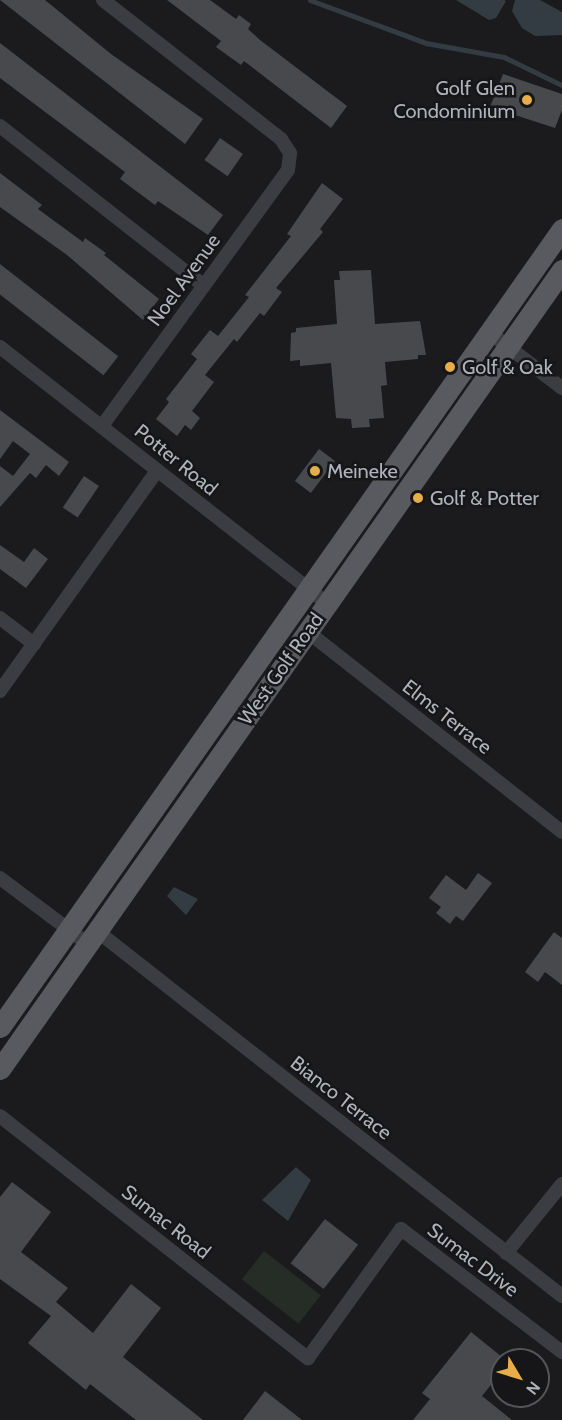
<!DOCTYPE html>
<html>
<head>
<meta charset="utf-8">
<style>
  body { margin:0 }
  #map { position:relative; width:562px; height:1420px; overflow:hidden; background:#1b1b1d; font-family:Cabin,sans-serif }
  div>[style] { position:absolute }
  [style*='--x'] { left:calc(var(--x)*1px); top:calc(var(--y)*1px); width:calc(var(--w)*1px); rotate:calc(var(--a)*1deg) }
  .green>* { inset:0; background:#252d26; transform-origin:0 0 }
  .water>* { inset:0; background:#333c42 }
  .stream>* { height:4.5px; margin:-2.25px; padding:0 2.25px; transform-origin:2.25px; border-radius:2.25px; background:#333c42 }
  .building>* { inset:0; background:#48494d; transform-origin:0 0 }
  .minor>* { height:14px; margin:-7px; padding:0 7px; transform-origin:7px; border-radius:7px; background:#3c3d42 }
  .primary>* { height:21px; margin:-10.5px; padding:0 10.5px; transform-origin:10.5px; border-radius:10.5px; background:#585a60 }
  .dots>* { width:16px; height:16px; translate:-50% -50%; box-sizing:border-box; border:3px solid #161618; border-radius:50% }
  span { translate:-50% -50%; white-space:nowrap; text-align:center; line-height:1.15; -webkit-text-stroke:5px #161618; paint-order:stroke }
  .poi-label { font-size:20px; color:#aeb3bb }
  .right { translate:-100% -50%; text-align:right }
  .left { translate:0 -50%; text-align:left }
  .street-label { font-size:20px; color:#aeb3bb }
  .north { position:absolute; left:490px; top:1348px; width:60px; height:60px; box-sizing:border-box; background:#161618; border:2px solid #535559; border-radius:50%; rotate:128deg; font-size:16px; font-weight:700; line-height:24px; text-align:center; color:#aeb3bb }
  .north::after { content:''; display:block; margin:auto; width:21px; height:27px; background:#e7ad48; clip-path:polygon(50% 0,100% 100%,50% 72%,0 100%) }
</style>
</head>
<body>
<div id="map">
  <div class="green">
    <i style="left:264px;top:1251px;width:72px;height:36px;rotate:38deg"></i>
  </div>
  <div class="water">
    <i style="clip-path:polygon(456px 0,504px 0,506px 1px,496px 18px,489px 20px)"></i>
    <i style="clip-path:polygon(515px 0,540px 0,562px 12px,562px 35px,535px 36px,522px 28px,512px 11px)"></i>
    <i style="clip-path:polygon(174px 887px,198px 899px,186px 915px,167px 896px)"></i>
    <i style="clip-path:polygon(296px 1167px,311px 1180px,288px 1221px,262px 1200px)"></i>
  </div>
  <div class="stream">
    <i style="--x:310;--y:0;--w:124;--a:20.3"></i>
    <i style="--x:426;--y:43;--w:79;--a:10.2"></i>
    <i style="--x:504;--y:57;--w:64;--a:25.8"></i>
  </div>
  <div class="building">
    <i style="clip-path:polygon(0 0,45px 0,111px 54px,203px 119px,185px 144px)"></i>
    <i style="clip-path:polygon(167px 0,210px 0,236px 19px,239px 15px,251px 24px,248px 29px,260px 40px,347px 106px,331px 128px,244px 61px,241px 65px,216px 47px,221px 41px)"></i>
    <i style="clip-path:polygon(0 43px,223px 215px,208px 235px,158px 201px,155px 205px,120px 179px,125px 172px,0 78px)"></i>
    <i style="clip-path:polygon(503px 74px,562px 94px,562px 110px,555px 128px,490px 107px)"></i>
    <i style="left:220px;top:138px;width:28px;height:27px;rotate:35deg"></i>
    <i style="clip-path:polygon(0 173px,42px 205px,38px 209px,83px 242px,85px 238px,106px 253px,104px 255px,159px 299px,143px 320px,67px 255px,0 207px)"></i>
    <i style="clip-path:polygon(322px 183px,343px 199px,320px 229px,323px 232px,276px 288px,282px 292px,264px 316px,260px 313px,237px 342px,234px 339px,205px 375px,214px 382px,192px 411px,200px 418px,191px 430px,185px 425px,177px 436px,156px 419px,169px 402px,166px 399px,197px 359px,191px 354px,210px 330px,218px 336px,249px 297px,245px 295px,291px 236px,287px 234px)"></i>
    <i style="left:0;top:264px;width:150px;height:24px;rotate:38deg"></i>
    <i style="clip-path:polygon(371px 270px,375px 324px,420px 321px,426px 355px,418px 355px,418px 359px,385px 362px,387px 385px,381px 386px,384px 418px,369px 419px,370px 427px,352px 428px,351px 419px,336px 418px,331px 363px,300px 366px,300px 360px,290px 361px,291px 333px,296px 332px,296px 328px,337px 324px,334px 280px,340px 280px,339px 271px)"></i>
    <i style="clip-path:polygon(0 410px,69px 462px,59px 476px,46px 465px,36px 478px,30px 473px,0 507px,0 466px,13px 476px,30px 454px,13px 441px,0 459px)"></i>
    <i style="left:319px;top:449px;width:20px;height:40px;rotate:37deg"></i>
    <i style="left:84px;top:476px;width:18px;height:38px;rotate:34deg"></i>
    <i style="clip-path:polygon(0 545px,24px 562px,34px 548px,48px 559px,26px 588px,0 569px)"></i>
    <i style="clip-path:polygon(478px 873px,492px 883px,463px 921px,456px 916px,450px 924px,436px 913px,441px 907px,429px 898px,446px 875px,466px 890px)"></i>
    <i style="clip-path:polygon(554px 932px,562px 938px,562px 985px,545px 972px,538px 982px,525px 972px)"></i>
    <i style="clip-path:polygon(12px 1182px,51px 1212px,21px 1252px,68px 1288px,56px 1302px,93px 1333px,131px 1284px,161px 1308px,123px 1357px,203px 1420px,136px 1420px,90px 1384px,86px 1390px,28px 1343px,51px 1316px,0 1279px,0 1197px)"></i>
    <i style="left:325px;top:1219px;width:42px;height:56px;rotate:38deg"></i>
    <i style="clip-path:polygon(471px 1332px,502px 1357px,502px 1371px,482px 1396px,512px 1420px,413px 1420px,430px 1399px,422px 1393px)"></i>
    <i style="clip-path:polygon(265px 1391px,302px 1420px,243px 1420px)"></i>
  </div>
  <div class="minor">
    <i style="--x:0;--y:126;--w:259;--a:38.1"></i>
    <i style="--x:489;--y:332;--w:92;--a:37.5"></i>
    <i style="--x:0;--y:347;--w:415;--a:38.1"></i>
    <i style="--x:102;--y:426;--w:316;--a:-54"></i>
    <i style="--x:288;--y:170;--w:17;--a:-83"></i>
    <i style="--x:290;--y:153;--w:17;--a:-123"></i>
    <i style="--x:281;--y:139;--w:226;--a:-142"></i>
    <i style="--x:0;--y:618;--w:43;--a:37.4"></i>
    <i style="--x:308;--y:632;--w:323;--a:38.2"></i>
    <i style="--x:0;--y:691;--w:270;--a:-54.5"></i>
    <i style="--x:0;--y:878;--w:110;--a:36.9"></i>
    <i style="--x:97;--y:931;--w:591;--a:38.13"></i>
    <i style="--x:0;--y:1116;--w:392;--a:38.2"></i>
    <i style="--x:308;--y:1358;--w:159;--a:-54.2"></i>
    <i style="--x:401;--y:1229;--w:203;--a:37.4"></i>
    <i style="--x:506;--y:1253;--w:89;--a:-50.9"></i>
  </div>
  <div class="primary">
    <i style="--x:0;--y:1027;--w:976;--a:-54.84"></i>
    <i style="--x:0;--y:1069;--w:977;--a:-54.88"></i>
  </div>
  <div class="dots">
    <i style="left:527px;top:100px;background:#e7ad48"></i>
    <i style="left:450px;top:367px;background:#e7ad48"></i>
    <i style="left:315px;top:471px;background:#e7ad48"></i>
    <i style="left:418px;top:498px;background:#e7ad48"></i>
  </div>
  <div class="poi-label">
    <span class="right" style="left:515px;top:100px">Golf Glen<br>Condominium</span>
    <span class="left" style="left:462px;top:367px">Golf &amp; Oak</span>
    <span class="left" style="left:327px;top:471px">Meineke</span>
    <span class="left" style="left:430px;top:498px">Golf &amp; Potter</span>
  </div>
  <div class="street-label">
    <span style="left:184px;top:280px;rotate:-54deg">Noel Avenue</span>
    <span style="left:176px;top:460px;rotate:39deg">Potter Road</span>
    <span style="left:281px;top:669px;rotate:-55deg">West Golf Road</span>
    <span style="left:447px;top:717px;rotate:38deg">Elms Terrace</span>
    <span style="left:341px;top:1098px;rotate:38deg">Bianco Terrace</span>
    <span style="left:166px;top:1222px;rotate:38deg">Sumac Road</span>
    <span style="left:473px;top:1260px;rotate:37deg">Sumac Drive</span>
  </div>
  <div class="north">N</div>
</div>
</body>
</html>
